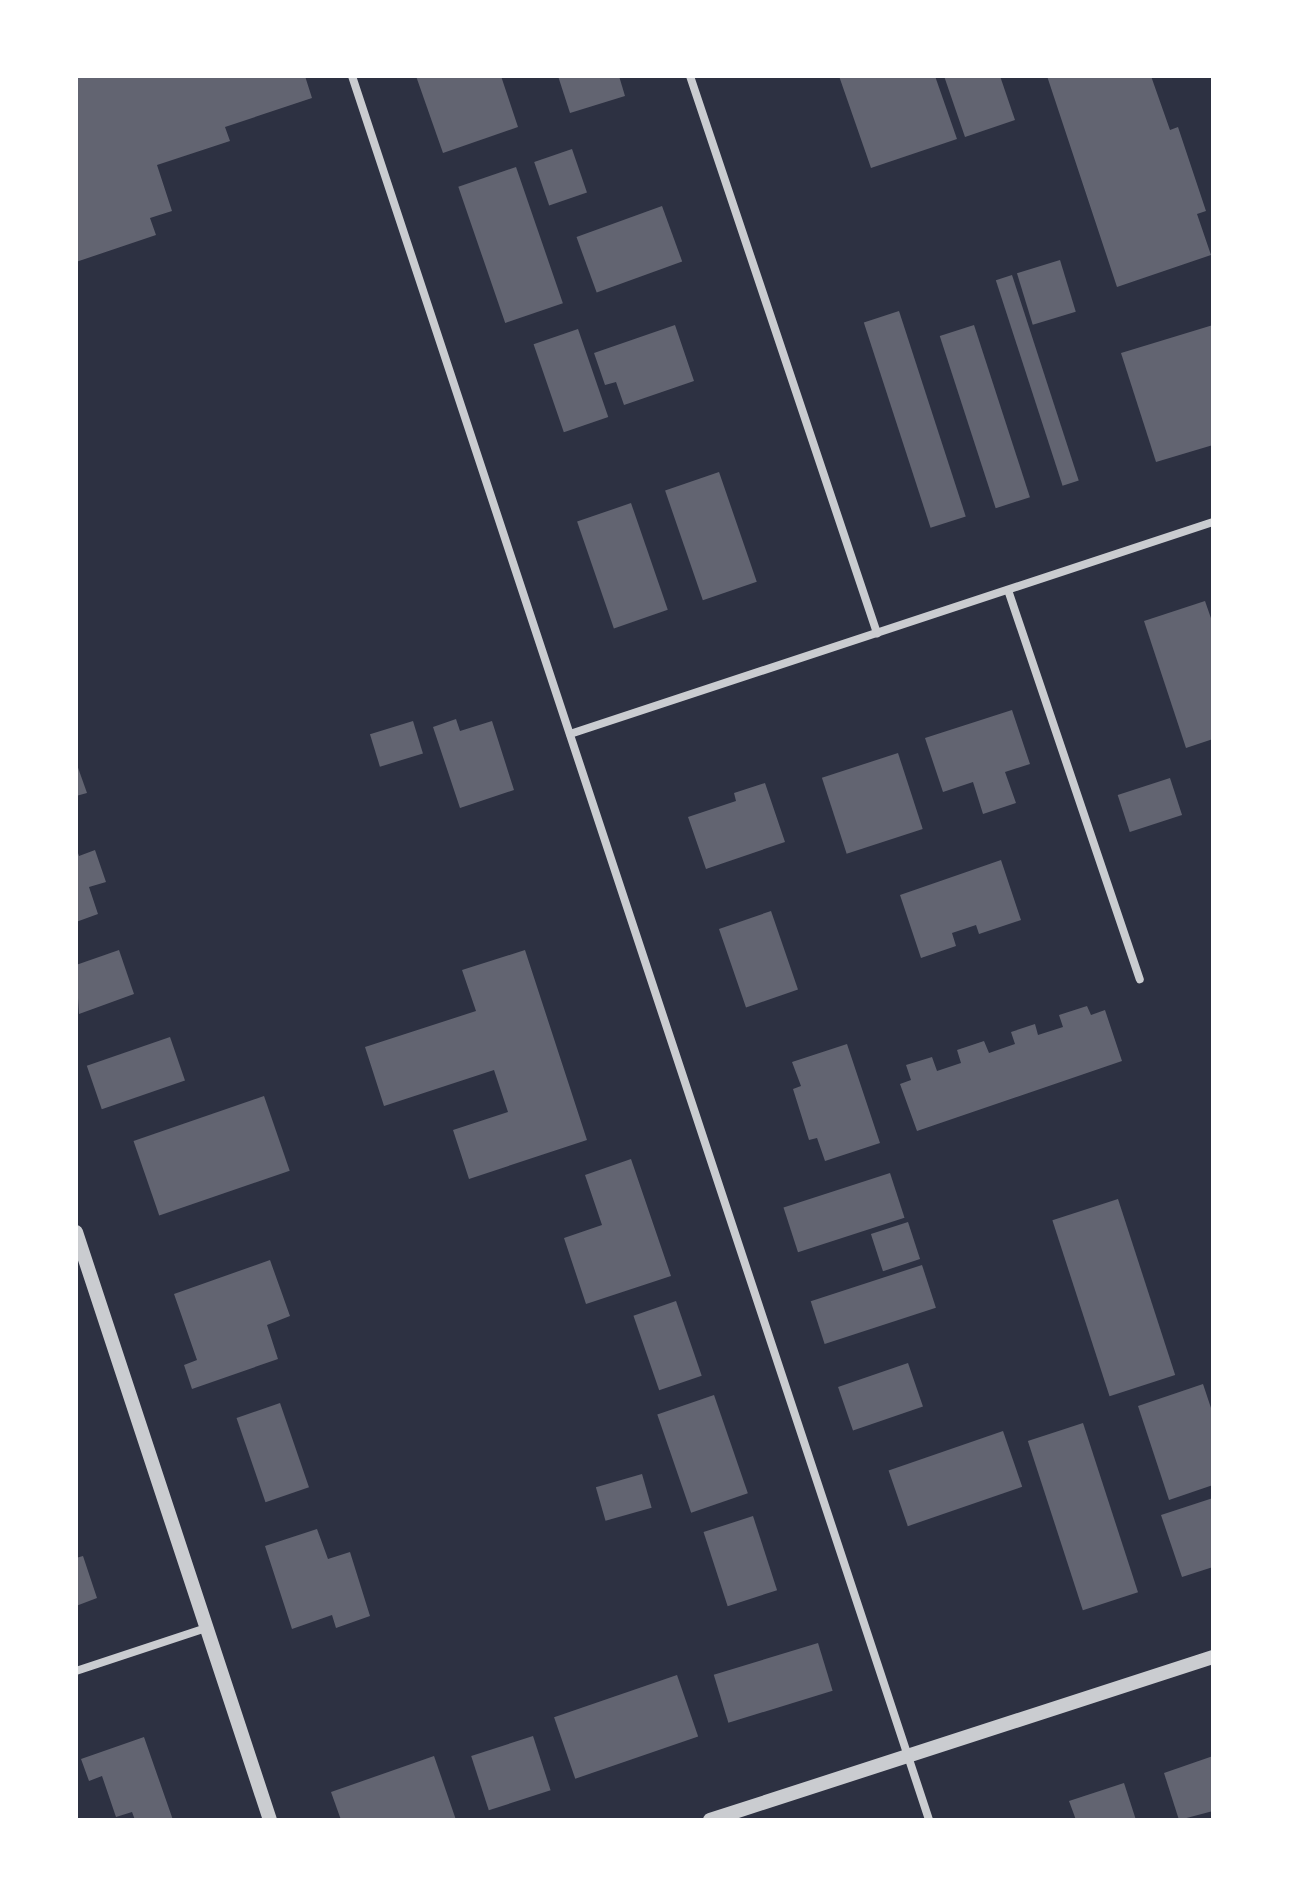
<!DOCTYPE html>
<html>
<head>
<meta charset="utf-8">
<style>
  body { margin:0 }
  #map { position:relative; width:1289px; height:1896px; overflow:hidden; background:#2d3142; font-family:"Varela Round",sans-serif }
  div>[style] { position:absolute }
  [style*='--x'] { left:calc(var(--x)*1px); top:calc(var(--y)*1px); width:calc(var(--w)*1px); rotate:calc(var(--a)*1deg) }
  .building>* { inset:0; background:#626471; transform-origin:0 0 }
  .minor>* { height:8px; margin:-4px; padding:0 4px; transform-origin:4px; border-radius:4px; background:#caccd0 }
  .tertiary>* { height:14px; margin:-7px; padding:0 7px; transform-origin:7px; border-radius:7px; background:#caccd0 }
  span { translate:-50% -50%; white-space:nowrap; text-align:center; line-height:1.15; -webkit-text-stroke:8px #fff; paint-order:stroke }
  .frame { position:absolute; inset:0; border:78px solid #fff; pointer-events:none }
</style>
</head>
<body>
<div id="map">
  <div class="building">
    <i style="clip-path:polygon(76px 76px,305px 76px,312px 98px,225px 127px,230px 141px,157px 165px,172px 211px,150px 218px,156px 235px,76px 262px)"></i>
    <i style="clip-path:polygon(416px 76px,501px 76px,518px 127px,443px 153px)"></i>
    <i style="clip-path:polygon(558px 76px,619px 76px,625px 96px,570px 113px)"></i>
    <i style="clip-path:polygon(839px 76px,935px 76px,957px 139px,871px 168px)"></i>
    <i style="clip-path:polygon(944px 76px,1000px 76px,1015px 120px,965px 137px)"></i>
    <i style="clip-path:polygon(1047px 76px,1151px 76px,1170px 130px,1178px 127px,1206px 211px,1197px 214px,1211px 255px,1117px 287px)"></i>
    <i style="left:572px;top:149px;width:46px;height:40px;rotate:71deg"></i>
    <i style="left:516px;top:167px;width:144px;height:61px;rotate:71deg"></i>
    <i style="left:662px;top:206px;width:59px;height:91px;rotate:70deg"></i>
    <i style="left:1060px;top:260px;width:54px;height:45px;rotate:73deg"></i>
    <i style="left:1012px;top:275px;width:216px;height:17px;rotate:72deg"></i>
    <i style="left:899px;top:311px;width:216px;height:37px;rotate:72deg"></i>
    <i style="clip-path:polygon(675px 325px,694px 381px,624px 405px,616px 382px,605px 385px,594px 353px)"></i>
    <i style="left:974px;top:325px;width:181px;height:36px;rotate:72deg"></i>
    <i style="clip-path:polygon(1213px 325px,1213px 445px,1156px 462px,1121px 353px)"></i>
    <i style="left:578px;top:329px;width:93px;height:47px;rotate:71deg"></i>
    <i style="left:719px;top:472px;width:116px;height:57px;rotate:71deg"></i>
    <i style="left:631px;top:503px;width:113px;height:57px;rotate:71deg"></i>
    <i style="clip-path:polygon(1205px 601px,1213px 624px,1213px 739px,1186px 748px,1144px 621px)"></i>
    <i style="clip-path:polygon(1012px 710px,1030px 764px,1005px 772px,1016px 803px,983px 814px,973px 782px,943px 792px,925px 738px)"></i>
    <i style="clip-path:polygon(456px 719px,460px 731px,492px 721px,514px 790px,460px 808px,433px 727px)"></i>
    <i style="left:413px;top:721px;width:34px;height:45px;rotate:73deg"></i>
    <i style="left:898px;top:753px;width:80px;height:80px;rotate:72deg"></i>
    <i style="clip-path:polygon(76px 762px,87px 793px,76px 796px)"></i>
    <i style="left:1170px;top:778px;width:39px;height:55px;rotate:72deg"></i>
    <i style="clip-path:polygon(765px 783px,785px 842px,706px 869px,688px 817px,736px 801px,734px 793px)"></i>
    <i style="clip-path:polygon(76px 847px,79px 856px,95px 850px,106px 882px,89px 887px,98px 914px,76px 922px)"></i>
    <i style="clip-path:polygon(1001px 860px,1021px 920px,979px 934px,976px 925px,952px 933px,956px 946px,921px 958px,900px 895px)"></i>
    <i style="left:771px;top:911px;width:83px;height:55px;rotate:71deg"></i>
    <i style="clip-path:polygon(119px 950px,134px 994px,79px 1014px,76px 965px)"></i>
    <i style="clip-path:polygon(525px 950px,587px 1140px,469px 1179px,453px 1130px,508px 1112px,494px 1070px,384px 1106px,365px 1047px,476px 1011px,462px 970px)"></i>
    <i style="clip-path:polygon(1087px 1006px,1091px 1015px,1105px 1010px,1122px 1061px,917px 1131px,900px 1084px,911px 1080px,906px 1065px,932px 1057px,937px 1071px,961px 1063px,957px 1050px,984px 1041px,989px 1053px,1015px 1044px,1011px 1032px,1035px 1024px,1038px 1035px,1063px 1027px,1059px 1015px)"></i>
    <i style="left:170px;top:1037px;width:46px;height:88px;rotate:71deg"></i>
    <i style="clip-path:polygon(847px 1044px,880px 1143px,825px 1161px,817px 1138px,809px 1140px,793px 1089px,801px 1086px,792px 1062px)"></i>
    <i style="left:264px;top:1096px;width:79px;height:138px;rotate:71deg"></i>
    <i style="clip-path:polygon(631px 1159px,671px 1276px,586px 1304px,564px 1238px,602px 1225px,585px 1175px)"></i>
    <i style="left:890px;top:1173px;width:47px;height:112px;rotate:72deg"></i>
    <i style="left:1118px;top:1199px;width:185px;height:69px;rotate:72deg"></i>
    <i style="left:908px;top:1222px;width:39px;height:39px;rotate:72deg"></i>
    <i style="clip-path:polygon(270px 1260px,290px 1316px,267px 1325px,278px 1359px,192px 1389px,184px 1365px,197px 1360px,174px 1294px)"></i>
    <i style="left:922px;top:1265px;width:45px;height:117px;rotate:72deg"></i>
    <i style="left:676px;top:1301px;width:79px;height:45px;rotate:71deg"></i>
    <i style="left:908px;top:1363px;width:46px;height:74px;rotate:71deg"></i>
    <i style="clip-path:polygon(1203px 1384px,1213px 1414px,1213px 1485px,1169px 1500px,1138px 1406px)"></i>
    <i style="left:714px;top:1395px;width:104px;height:60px;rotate:71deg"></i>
    <i style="left:280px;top:1403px;width:89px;height:46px;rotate:71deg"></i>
    <i style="left:1083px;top:1423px;width:178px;height:58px;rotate:72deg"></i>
    <i style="left:1003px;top:1431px;width:59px;height:121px;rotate:71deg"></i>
    <i style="left:642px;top:1474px;width:35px;height:48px;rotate:74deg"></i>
    <i style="clip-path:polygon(1213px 1498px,1213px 1567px,1182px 1577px,1161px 1515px)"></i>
    <i style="left:753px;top:1516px;width:78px;height:52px;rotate:72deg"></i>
    <i style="clip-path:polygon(317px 1529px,328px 1559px,350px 1552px,370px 1616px,336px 1628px,332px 1615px,292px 1629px,265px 1546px)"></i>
    <i style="clip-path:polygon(83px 1556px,97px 1598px,76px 1606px,76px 1558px)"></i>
    <i style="left:818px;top:1643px;width:50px;height:109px;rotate:73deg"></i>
    <i style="left:677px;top:1675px;width:65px;height:130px;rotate:71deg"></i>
    <i style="left:533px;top:1736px;width:57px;height:65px;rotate:72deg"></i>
    <i style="clip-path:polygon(144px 1737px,173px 1820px,135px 1820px,132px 1812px,116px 1817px,102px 1776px,89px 1781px,81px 1759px)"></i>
    <i style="clip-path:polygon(434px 1756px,456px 1820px,341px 1820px,331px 1792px)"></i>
    <i style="clip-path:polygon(1213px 1756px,1213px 1811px,1179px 1820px,1164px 1773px)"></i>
    <i style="clip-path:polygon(1124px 1783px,1136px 1820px,1076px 1820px,1069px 1801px)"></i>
  </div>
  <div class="minor">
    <i style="--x:352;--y:76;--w:1837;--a:71.69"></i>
    <i style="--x:690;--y:76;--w:588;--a:71.44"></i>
    <i style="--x:1008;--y:590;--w:411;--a:71.3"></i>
    <i style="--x:570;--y:734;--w:677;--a:-18.25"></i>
    <i style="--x:76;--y:1671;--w:137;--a:-18.3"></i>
  </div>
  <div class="tertiary">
    <i style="--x:76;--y:1232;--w:619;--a:71.74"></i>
    <i style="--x:710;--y:1820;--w:529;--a:-17.96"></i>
  </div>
  <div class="frame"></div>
</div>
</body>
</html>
